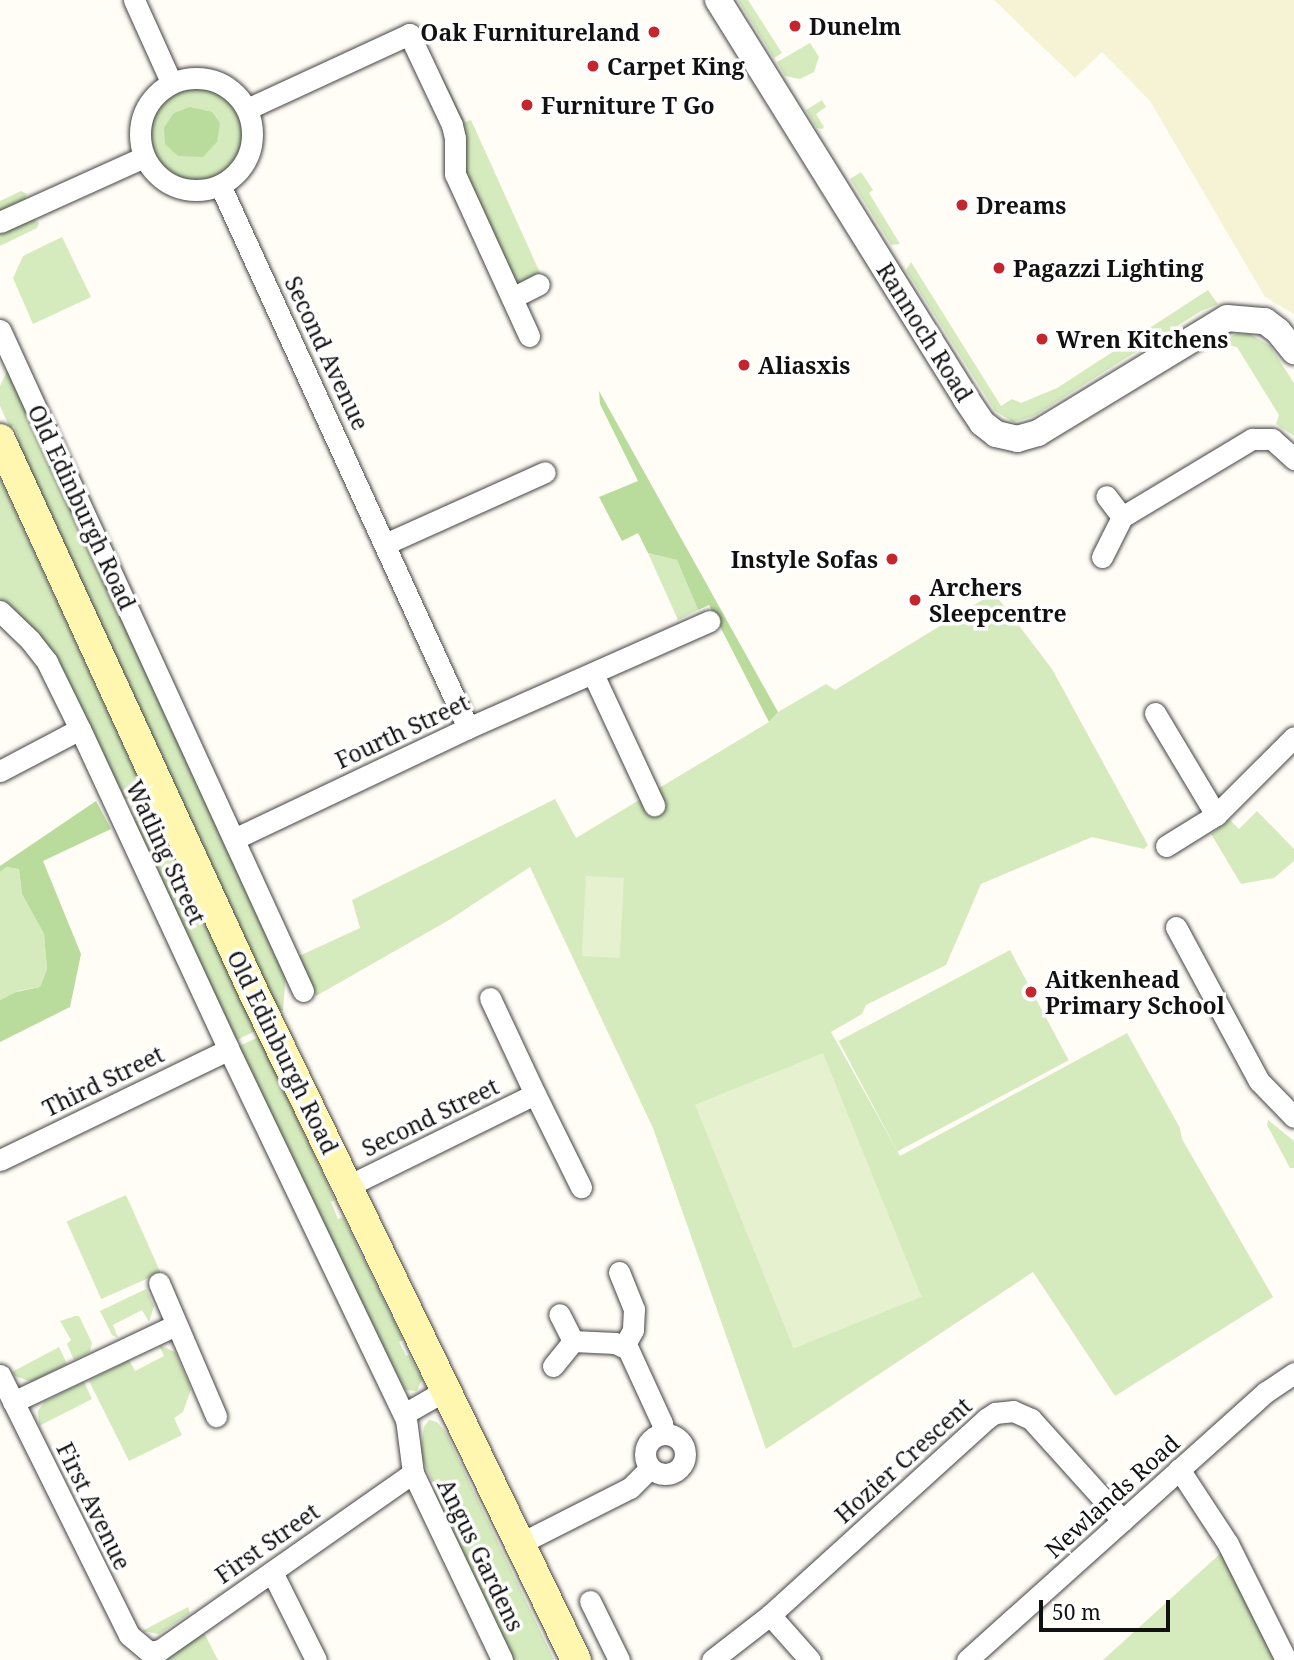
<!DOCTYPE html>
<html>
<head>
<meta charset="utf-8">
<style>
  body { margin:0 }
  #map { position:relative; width:1294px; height:1660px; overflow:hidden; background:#fffdf5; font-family:"Noto Serif",serif }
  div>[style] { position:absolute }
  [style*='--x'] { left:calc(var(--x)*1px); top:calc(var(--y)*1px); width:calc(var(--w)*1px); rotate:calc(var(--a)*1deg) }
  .farmland>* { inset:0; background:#f6f3d4 }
  .green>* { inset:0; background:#d5ebbd; transform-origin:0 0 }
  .round { border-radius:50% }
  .forest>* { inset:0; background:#b9dc9c }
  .pitch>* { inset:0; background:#e6f2cf; transform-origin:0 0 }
  .roads { filter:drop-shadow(0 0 2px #444) drop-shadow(0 0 2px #444) }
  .minor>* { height:21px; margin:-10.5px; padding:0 10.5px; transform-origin:10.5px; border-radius:10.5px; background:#fff }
  .minor>.ring { margin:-10.5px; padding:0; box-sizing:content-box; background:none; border:21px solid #fff; border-radius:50% }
  .tertiary>* { height:26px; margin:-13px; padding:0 13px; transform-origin:13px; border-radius:13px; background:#fff }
  .secondary>* { height:30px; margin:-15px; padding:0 15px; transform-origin:15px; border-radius:15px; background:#fff6b0 }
  .dots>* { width:19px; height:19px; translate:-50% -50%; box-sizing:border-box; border:4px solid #fff; border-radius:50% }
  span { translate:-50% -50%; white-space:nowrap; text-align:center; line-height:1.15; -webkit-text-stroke:7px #fff; paint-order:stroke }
  .poi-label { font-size:23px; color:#111; font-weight:700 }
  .left { translate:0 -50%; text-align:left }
  .right { translate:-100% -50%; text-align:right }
  .street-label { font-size:23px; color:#111 }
  .scale { position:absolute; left:1039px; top:1600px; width:131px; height:32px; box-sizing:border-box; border:4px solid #111; border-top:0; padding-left:9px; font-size:21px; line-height:24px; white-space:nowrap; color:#111; -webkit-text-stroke:5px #fff; paint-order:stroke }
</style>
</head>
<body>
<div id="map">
  <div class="farmland">
    <i style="clip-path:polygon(994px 0,1294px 0,1294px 314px,1265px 297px,1150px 101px,1102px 52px,1075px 78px)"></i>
  </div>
  <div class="green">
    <i style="clip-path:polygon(738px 0,748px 0,782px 53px,774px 58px)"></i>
    <i style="clip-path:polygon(810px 43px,819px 57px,814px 72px,800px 79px,785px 76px,777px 62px)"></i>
    <i style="clip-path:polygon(441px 73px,465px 122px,471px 120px,541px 275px,524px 283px,515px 281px,462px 175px,443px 96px)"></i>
    <i class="round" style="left:149px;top:86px;width:94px;height:94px"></i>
    <i style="clip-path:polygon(822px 100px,826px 107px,816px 114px,824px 127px,822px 129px,817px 128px,806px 110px)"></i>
    <i style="clip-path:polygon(861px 172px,873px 190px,869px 193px,900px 244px,891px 245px,850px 179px)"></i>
    <i style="clip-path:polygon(21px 191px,27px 194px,25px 199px,0 211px,0 201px)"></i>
    <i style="clip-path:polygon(34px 219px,39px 223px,37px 228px,0 246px,0 234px)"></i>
    <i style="clip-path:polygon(62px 237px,91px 297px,33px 324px,13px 278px,23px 256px)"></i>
    <i style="clip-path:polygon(911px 262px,1001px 406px,1012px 399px,1021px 403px,1057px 388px,1208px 290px,1218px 304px,1201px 311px,1034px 416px,1013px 422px,995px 411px,906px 270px)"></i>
    <i style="clip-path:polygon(1236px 334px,1250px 334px,1270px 346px,1294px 383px,1294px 436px,1276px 424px,1279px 415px,1237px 347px,1224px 344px,1197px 353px)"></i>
    <i style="clip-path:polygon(9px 367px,286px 971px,283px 1011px,277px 1009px,15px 441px,19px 439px,14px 426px,10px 428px,0 406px,0 386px)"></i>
    <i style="clip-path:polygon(0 479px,255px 1031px,233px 1042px,133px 819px,139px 810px,135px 801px,122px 798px,17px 613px,0 600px)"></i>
    <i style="clip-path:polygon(648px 553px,677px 560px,698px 610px,678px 620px)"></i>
    <i style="clip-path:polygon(994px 593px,1052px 669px,1148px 845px,1144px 849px,1092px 837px,981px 884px,946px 965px,866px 1005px,862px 1014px,831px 1032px,900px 1156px,1127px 1033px,1180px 1128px,1182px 1139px,1273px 1297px,1115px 1396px,1033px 1272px,766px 1449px,653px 1128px,530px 867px,449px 920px,316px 996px,299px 956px,360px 928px,352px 900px,555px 799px,576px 838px,769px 722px,778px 712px,826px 684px,835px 690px)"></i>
    <i style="clip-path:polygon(1257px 811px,1294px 849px,1294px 861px,1274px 878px,1241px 884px,1211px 834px,1230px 820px,1239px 829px)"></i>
    <i style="clip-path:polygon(6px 867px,19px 869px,22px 894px,44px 934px,47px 969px,40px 987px,18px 991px,0 1000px,0 872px)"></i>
    <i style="left:1010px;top:950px;width:125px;height:194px;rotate:62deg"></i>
    <i style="clip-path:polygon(259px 1037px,335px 1200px,331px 1202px,338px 1219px,343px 1217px,403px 1340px,399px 1342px,406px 1356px,409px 1355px,422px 1379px,417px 1391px,405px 1390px,388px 1356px,383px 1359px,237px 1047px)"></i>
    <i style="clip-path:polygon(1268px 1120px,1294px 1141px,1294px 1168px,1290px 1168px,1267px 1125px)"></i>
    <i style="left:126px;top:1195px;width:85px;height:65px;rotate:66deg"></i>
    <i style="clip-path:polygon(146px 1289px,154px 1306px,149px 1322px,142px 1310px,113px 1325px,118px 1338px,112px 1335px,100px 1311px)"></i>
    <i style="clip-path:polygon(75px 1316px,79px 1316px,92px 1343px,90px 1352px,74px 1360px,67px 1344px,71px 1340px,60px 1321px)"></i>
    <i style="clip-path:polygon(159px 1345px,175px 1352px,191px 1389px,183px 1412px,174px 1418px,182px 1435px,129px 1461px,89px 1381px,129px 1360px,135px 1371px,164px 1356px)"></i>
    <i style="clip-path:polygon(59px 1347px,67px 1364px,32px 1382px,15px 1376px,12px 1372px)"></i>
    <i style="clip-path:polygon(84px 1382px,92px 1399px,39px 1426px,38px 1411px,44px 1402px)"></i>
    <i style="clip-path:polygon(429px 1420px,437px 1422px,445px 1431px,554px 1660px,511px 1660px,431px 1492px,436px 1489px,420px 1454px,424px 1427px)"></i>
    <i style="clip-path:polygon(1222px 1552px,1274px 1660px,1103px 1660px)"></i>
    <i style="clip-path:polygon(188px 1607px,190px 1613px,159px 1634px,142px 1631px)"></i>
    <i style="clip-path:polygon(202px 1629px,218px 1660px,166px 1660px,171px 1648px)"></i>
  </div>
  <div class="forest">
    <i style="clip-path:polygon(190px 107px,212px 112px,220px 123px,217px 142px,203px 157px,178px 156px,165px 144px,164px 128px,169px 120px,174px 113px)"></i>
    <i style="clip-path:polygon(599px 391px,778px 712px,769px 722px,709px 605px,698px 610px,677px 560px,648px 553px,638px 533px,622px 541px,599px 497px,638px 481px,600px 404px)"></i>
    <i style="clip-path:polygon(96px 801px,111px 829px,43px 861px,81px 954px,70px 1007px,0 1042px,0 1000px,16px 992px,40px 987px,47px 969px,44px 934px,22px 894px,19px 869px,6px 867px,0 872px,0 866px)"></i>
  </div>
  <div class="pitch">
    <i style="left:586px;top:876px;width:38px;height:80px;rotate:3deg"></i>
    <i style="left:823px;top:1053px;width:263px;height:138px;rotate:68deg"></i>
  </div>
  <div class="roads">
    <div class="minor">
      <i style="--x:134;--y:0;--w:90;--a:65.7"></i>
      <i class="ring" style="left:140px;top:78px;width:91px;height:91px"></i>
      <i style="--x:247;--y:109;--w:179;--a:-24.8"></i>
      <i style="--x:409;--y:34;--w:101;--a:64.7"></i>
      <i style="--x:452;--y:125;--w:13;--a:77"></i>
      <i style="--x:455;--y:138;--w:36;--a:90"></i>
      <i style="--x:455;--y:174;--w:178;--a:65.4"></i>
      <i style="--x:220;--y:185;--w:597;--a:65.45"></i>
      <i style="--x:0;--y:222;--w:158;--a:-24.3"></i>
      <i style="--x:512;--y:298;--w:30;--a:-27"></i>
      <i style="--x:0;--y:330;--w:727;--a:65.37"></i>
      <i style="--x:1122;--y:517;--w:152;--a:-31"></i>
      <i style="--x:1252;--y:439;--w:20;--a:0"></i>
      <i style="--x:1272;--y:439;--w:30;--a:42"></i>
      <i style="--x:385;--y:544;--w:175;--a:-24.2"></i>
      <i style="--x:1102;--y:557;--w:45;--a:-63.4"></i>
      <i style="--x:1122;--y:517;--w:26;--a:-127"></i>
      <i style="--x:0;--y:611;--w:42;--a:44"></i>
      <i style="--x:30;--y:640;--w:28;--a:52"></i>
      <i style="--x:47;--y:662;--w:75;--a:63.8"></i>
      <i style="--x:80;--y:729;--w:352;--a:65.1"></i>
      <i style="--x:228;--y:1048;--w:411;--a:64.4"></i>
      <i style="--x:406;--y:1419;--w:54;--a:82.6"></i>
      <i style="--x:413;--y:1473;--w:207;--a:64.5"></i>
      <i style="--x:593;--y:674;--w:145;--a:65"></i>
      <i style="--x:1155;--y:713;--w:119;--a:59.1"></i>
      <i style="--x:0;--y:771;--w:90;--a:-27.7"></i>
      <i style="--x:234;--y:839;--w:259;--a:-25.4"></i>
      <i style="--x:468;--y:728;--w:264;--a:-23.9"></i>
      <i style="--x:1166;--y:846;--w:59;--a:-31.8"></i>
      <i style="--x:1216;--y:815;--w:110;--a:-45"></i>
      <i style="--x:1176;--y:927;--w:175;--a:61.7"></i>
      <i style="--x:1259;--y:1081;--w:50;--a:45.8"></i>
      <i style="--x:490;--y:998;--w:106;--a:64.9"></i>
      <i style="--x:0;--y:1160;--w:253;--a:-25.8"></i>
      <i style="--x:348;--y:1186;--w:208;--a:-26.2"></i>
      <i style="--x:535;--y:1094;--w:104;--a:63.7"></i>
      <i style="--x:619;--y:1272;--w:40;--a:68"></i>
      <i style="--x:634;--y:1309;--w:21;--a:93"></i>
      <i style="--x:633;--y:1330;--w:18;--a:119"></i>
      <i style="--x:159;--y:1283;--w:145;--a:66.8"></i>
      <i style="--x:573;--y:1341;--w:42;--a:2.7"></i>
      <i style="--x:615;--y:1343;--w:14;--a:25"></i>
      <i style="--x:628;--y:1349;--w:81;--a:65.3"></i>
      <i style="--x:662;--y:1423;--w:11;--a:80"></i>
      <i style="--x:553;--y:1366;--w:32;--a:-51"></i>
      <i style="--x:573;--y:1341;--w:30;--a:-117"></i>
      <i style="--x:0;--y:1375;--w:290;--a:63.6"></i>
      <i style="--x:129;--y:1635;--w:26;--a:40"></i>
      <i style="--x:149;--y:1652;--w:11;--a:-10"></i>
      <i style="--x:160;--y:1650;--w:309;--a:-35"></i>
      <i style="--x:13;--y:1402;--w:180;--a:-25.3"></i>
      <i style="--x:404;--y:1414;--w:48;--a:-29.7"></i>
      <i class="ring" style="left:645px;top:1434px;width:19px;height:19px"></i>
      <i style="--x:1179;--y:1469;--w:90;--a:56.8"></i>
      <i style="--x:1228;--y:1544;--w:130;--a:63.4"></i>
      <i style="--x:521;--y:1543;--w:122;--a:-26.8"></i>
      <i style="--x:630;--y:1488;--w:28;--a:-45"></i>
      <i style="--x:272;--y:1572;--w:98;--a:63.4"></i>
      <i style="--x:590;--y:1601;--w:66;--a:63.8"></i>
      <i style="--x:770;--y:1615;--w:60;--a:48.4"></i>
      <i style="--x:712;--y:1660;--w:73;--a:-37.8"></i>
      <i style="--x:770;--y:1615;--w:292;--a:-42.2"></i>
      <i style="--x:986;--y:1419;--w:11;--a:-34"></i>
      <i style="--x:995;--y:1413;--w:18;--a:-6"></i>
      <i style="--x:1013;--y:1411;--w:20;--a:24"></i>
      <i style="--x:1031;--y:1419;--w:137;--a:48"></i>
      <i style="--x:967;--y:1660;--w:402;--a:-41.9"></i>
      <i style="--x:1266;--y:1392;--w:34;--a:-34"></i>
    </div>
    <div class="tertiary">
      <i style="--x:718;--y:0;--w:470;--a:58.1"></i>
      <i style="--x:966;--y:399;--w:29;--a:56"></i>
      <i style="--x:982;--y:423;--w:18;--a:38"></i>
      <i style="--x:996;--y:434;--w:22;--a:13"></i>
      <i style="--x:1017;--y:439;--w:22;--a:-16"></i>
      <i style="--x:1038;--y:433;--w:221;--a:-31.3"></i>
      <i style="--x:1227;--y:318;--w:38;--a:5"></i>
      <i style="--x:1265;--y:321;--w:16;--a:38"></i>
      <i style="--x:1278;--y:331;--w:26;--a:51"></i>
    </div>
    <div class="secondary">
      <i style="--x:0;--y:439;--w:607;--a:65.38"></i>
      <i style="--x:253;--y:991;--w:743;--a:64.23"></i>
    </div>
  </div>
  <div class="dots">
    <i style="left:795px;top:26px;background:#c4262e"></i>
    <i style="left:654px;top:32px;background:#c4262e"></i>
    <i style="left:593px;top:66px;background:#c4262e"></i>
    <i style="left:527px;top:105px;background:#c4262e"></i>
    <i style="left:962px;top:205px;background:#c4262e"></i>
    <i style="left:999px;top:268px;background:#c4262e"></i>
    <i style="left:1042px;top:339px;background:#c4262e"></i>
    <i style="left:744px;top:365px;background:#c4262e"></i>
    <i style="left:892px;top:559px;background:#c4262e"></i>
    <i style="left:915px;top:600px;background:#c4262e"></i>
    <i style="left:1031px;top:992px;background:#c4262e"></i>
  </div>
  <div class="poi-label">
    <span class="left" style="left:809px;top:26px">Dunelm</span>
    <span class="right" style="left:640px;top:32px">Oak Furnitureland</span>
    <span class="left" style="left:607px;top:66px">Carpet King</span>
    <span class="left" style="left:541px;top:105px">Furniture T Go</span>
    <span class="left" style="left:976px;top:205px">Dreams</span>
    <span class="left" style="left:1013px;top:268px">Pagazzi Lighting</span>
    <span class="left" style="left:1056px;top:339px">Wren Kitchens</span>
    <span class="left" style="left:758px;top:365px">Aliasxis</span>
    <span class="right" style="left:878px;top:559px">Instyle Sofas</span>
    <span class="left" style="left:929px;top:600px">Archers<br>Sleepcentre</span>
    <span class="left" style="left:1045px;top:992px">Aitkenhead<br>Primary School</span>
  </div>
  <div class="street-label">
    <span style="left:925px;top:332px;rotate:58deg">Rannoch Road</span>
    <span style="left:327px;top:353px;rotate:65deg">Second Avenue</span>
    <span style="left:82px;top:507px;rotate:65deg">Old Edinburgh Road</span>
    <span style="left:402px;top:731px;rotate:-25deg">Fourth Street</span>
    <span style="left:166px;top:852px;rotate:65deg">Watling Street</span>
    <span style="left:283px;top:1052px;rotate:64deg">Old Edinburgh Road</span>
    <span style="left:103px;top:1081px;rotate:-26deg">Third Street</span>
    <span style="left:430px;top:1117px;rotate:-26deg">Second Street</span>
    <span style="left:903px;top:1460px;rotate:-42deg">Hozier Crescent</span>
    <span style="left:1112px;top:1496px;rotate:-42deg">Newlands Road</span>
    <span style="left:94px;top:1506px;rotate:64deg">First Avenue</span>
    <span style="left:267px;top:1543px;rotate:-35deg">First Street</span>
    <span style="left:481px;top:1555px;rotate:64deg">Angus Gardens</span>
  </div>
  <div class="scale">50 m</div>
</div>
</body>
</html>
